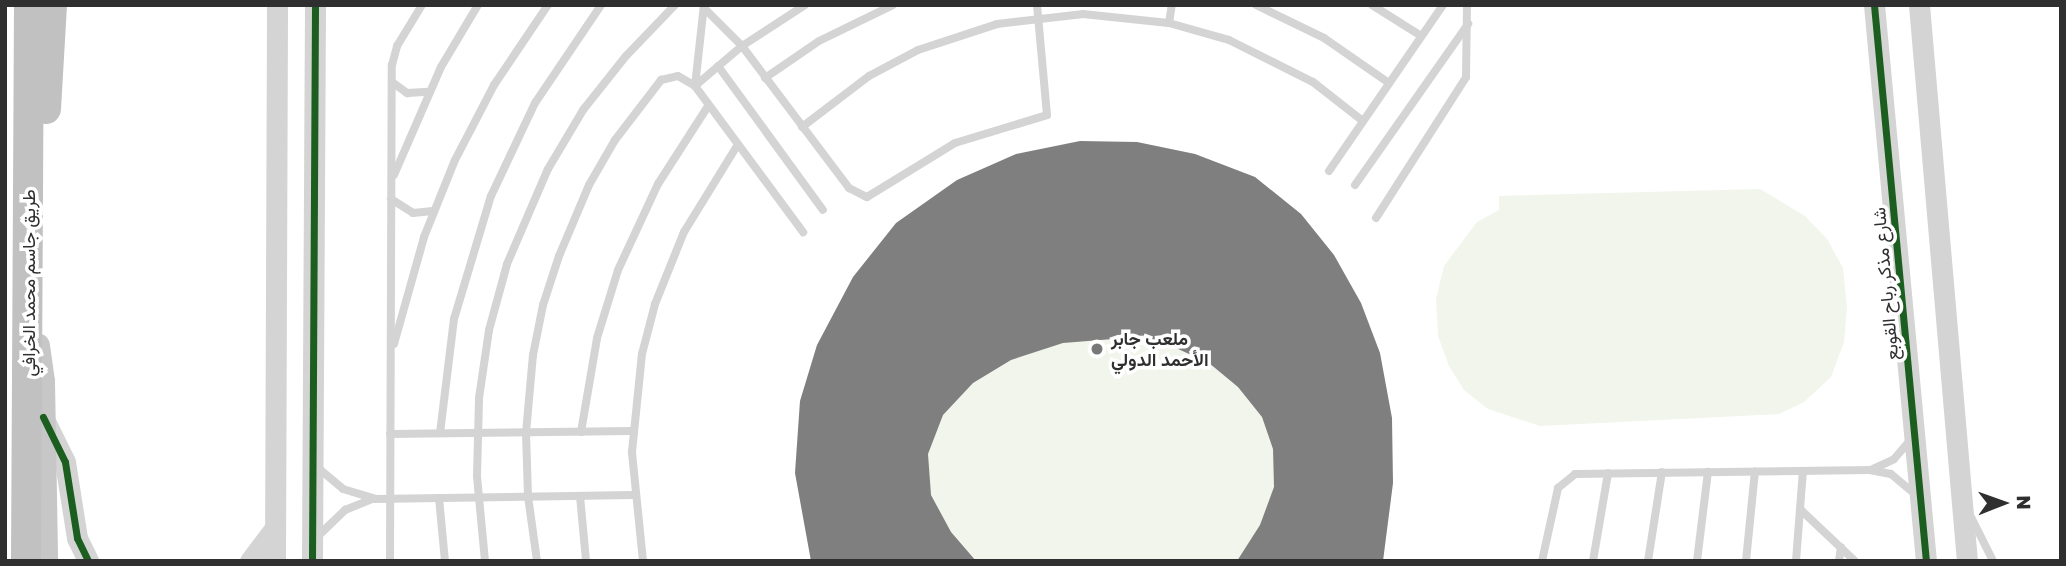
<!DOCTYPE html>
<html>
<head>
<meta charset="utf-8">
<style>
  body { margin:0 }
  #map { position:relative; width:2066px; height:566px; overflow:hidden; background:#fff; font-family:"Golos Text",Vazirmatn,sans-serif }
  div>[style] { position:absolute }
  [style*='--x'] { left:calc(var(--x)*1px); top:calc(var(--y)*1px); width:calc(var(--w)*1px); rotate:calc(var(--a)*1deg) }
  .green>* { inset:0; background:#f1f5eb }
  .building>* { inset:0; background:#7f7f7f }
  .service>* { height:8px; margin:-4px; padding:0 4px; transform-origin:4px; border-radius:4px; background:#d4d4d4 }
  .tertiary>* { height:21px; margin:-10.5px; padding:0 10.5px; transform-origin:10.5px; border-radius:10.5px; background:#d4d4d4 }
  .primary>* { height:26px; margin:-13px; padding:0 13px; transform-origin:13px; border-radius:13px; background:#c7c7c7 }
  .motorway>* { height:30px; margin:-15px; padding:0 15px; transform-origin:15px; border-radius:15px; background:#c1c1c1 }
  .cycleway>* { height:7px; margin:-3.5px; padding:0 3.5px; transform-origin:3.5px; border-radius:3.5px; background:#1b5e20 }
  .dots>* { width:19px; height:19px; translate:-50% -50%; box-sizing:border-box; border:4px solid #fff; border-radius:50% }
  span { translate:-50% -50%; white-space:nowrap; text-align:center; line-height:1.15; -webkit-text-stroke:7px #fff; paint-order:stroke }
  .street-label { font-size:18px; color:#2f2f2f }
  .poi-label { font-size:18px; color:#2f2f2f; font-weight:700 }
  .left { translate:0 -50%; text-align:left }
  .frame { position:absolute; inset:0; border:7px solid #2f2f2f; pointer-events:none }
  .north { position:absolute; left:1968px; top:468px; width:70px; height:70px; -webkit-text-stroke:5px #fff; paint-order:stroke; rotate:89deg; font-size:19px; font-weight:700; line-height:28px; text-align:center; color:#2f2f2f }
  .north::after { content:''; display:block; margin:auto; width:24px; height:32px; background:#2f2f2f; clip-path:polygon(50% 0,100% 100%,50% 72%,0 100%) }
</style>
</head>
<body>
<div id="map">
  <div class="green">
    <i style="clip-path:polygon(1137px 142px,1195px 154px,1255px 177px,1301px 214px,1334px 255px,1361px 303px,1380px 353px,1393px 483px,1383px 561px,811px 561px,795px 473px,800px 401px,817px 345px)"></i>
    <i style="clip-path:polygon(1760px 189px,1805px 216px,1827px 239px,1843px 268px,1847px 308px,1844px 342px,1831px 377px,1804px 402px,1779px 414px,1540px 426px,1488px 409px,1464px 390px,1449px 366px,1438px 336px,1436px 299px,1444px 266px,1477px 222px,1499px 210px,1499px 196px)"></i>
  </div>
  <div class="building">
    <i style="clip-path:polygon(1080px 141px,1137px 142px,1195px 154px,1255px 177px,1301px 214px,1334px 255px,1361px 303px,1380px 353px,1392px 418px,1393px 483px,1383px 561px,1237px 561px,1260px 525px,1274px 487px,1273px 449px,1262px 417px,1238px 387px,1209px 363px,1167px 344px,1113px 339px,1063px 343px,1011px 360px,973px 383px,943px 415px,928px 454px,931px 495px,951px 532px,976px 561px,811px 561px,795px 473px,800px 401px,817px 345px,853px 277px,896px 223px,957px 180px,1016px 154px)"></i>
  </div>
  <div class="service">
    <i style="--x:1256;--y:5;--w:76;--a:25.9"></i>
    <i style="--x:1324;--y:38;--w:79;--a:34.7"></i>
    <i style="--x:1372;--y:5;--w:58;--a:32.3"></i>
    <i style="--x:704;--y:8;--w:54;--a:45"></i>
    <i style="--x:742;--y:46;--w:178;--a:53"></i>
    <i style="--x:849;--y:188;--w:20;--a:27"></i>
    <i style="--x:867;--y:197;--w:103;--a:-31.5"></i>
    <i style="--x:955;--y:143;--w:96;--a:-16.9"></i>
    <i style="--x:1047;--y:115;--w:110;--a:-95.2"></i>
    <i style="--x:1169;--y:23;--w:18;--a:-81"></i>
    <i style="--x:718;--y:66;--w:178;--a:53.9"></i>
    <i style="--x:765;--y:78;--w:65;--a:-34.4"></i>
    <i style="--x:819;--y:41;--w:82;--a:-25.9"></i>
    <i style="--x:392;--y:82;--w:19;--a:36"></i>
    <i style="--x:407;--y:93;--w:22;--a:-3"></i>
    <i style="--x:695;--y:86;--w:62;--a:-40.4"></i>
    <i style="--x:742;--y:46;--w:75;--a:-33.1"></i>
    <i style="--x:695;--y:86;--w:81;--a:-83.7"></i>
    <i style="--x:802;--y:127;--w:84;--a:-37.3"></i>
    <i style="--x:869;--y:76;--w:55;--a:-28"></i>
    <i style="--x:918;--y:50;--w:83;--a:-18.2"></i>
    <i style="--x:997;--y:24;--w:87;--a:-6.6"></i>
    <i style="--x:1083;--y:14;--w:86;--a:6"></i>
    <i style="--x:1169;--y:23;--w:62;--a:15.8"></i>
    <i style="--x:1229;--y:40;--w:94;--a:26.6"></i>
    <i style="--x:1313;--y:82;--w:63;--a:38"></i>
    <i style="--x:1329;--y:171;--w:201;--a:-55.5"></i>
    <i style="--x:394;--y:175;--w:118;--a:-66.5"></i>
    <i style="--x:441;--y:67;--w:72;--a:-59.2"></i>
    <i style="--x:1355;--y:185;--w:197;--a:-54.9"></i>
    <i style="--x:391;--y:199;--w:26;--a:32"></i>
    <i style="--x:413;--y:213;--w:20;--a:-6"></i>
    <i style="--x:1376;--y:218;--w:167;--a:-57.4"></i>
    <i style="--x:1466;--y:77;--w:72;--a:-89.2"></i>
    <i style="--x:394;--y:344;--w:111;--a:-74.3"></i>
    <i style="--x:424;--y:237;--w:83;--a:-68.1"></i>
    <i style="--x:455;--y:160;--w:85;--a:-62.5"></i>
    <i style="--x:494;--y:85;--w:97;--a:-56"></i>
    <i style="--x:581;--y:432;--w:95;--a:-80.3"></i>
    <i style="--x:597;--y:338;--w:71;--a:-72.8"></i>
    <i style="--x:618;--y:270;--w:95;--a:-65.1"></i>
    <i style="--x:658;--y:184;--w:93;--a:-57.3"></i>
    <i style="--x:440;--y:433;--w:115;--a:-83"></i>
    <i style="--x:454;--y:319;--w:128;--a:-73.3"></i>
    <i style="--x:491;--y:196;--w:103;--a:-64.7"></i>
    <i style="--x:535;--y:103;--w:118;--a:-56"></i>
    <i style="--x:390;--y:434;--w:242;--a:-0.7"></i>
    <i style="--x:317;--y:467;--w:34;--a:40"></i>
    <i style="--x:343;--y:489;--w:34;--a:17"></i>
    <i style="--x:375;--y:499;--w:258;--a:-0.9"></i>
    <i style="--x:1873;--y:469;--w:23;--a:-25"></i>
    <i style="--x:1894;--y:459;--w:23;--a:-49"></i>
    <i style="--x:580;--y:496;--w:65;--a:84.7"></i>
    <i style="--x:439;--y:498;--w:63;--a:84.6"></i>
    <i style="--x:1801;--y:510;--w:74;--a:43.4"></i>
    <i style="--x:1971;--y:517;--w:49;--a:63.4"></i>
    <i style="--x:315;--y:539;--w:42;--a:-44"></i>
    <i style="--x:345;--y:510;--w:29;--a:-22"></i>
    <i style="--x:390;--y:561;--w:496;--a:-89.8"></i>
    <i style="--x:392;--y:65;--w:20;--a:-75"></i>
    <i style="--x:397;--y:46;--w:48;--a:-58.6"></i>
    <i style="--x:485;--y:561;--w:85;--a:-95.4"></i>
    <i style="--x:477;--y:476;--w:78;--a:-88.5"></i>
    <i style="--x:479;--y:398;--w:69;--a:-81.6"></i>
    <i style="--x:489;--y:330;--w:68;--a:-74.7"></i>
    <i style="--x:507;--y:264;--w:103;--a:-66.7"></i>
    <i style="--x:548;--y:169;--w:69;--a:-59.3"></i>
    <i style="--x:583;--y:110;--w:69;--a:-51.5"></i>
    <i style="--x:626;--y:56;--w:71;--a:-46.1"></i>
    <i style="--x:537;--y:561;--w:66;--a:-97.9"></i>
    <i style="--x:528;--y:496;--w:63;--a:-91.8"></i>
    <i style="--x:526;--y:433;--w:78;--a:-84.9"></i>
    <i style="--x:533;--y:355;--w:51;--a:-78.7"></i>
    <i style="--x:543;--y:305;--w:52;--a:-71.9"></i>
    <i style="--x:559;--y:256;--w:77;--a:-67.1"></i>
    <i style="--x:589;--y:185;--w:52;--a:-60"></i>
    <i style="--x:615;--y:140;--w:76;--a:-52.5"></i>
    <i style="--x:661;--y:80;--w:17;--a:-13"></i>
    <i style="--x:678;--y:76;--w:20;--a:30"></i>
    <i style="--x:695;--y:86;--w:182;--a:53.5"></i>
    <i style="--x:643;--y:561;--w:110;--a:-95.8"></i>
    <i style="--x:632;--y:452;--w:99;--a:-84.2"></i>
    <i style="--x:642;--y:354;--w:52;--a:-75.4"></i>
    <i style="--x:655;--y:304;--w:78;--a:-68.1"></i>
    <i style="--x:684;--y:232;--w:101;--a:-58.4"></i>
    <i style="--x:1542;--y:561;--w:75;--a:-77.6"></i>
    <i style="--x:1558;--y:488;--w:22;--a:-39"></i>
    <i style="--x:1575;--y:474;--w:295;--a:-0.8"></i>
    <i style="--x:1870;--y:470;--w:21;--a:11"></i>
    <i style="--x:1891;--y:474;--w:30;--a:40"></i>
    <i style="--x:1593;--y:561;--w:89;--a:-80.3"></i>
    <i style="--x:1648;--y:561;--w:90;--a:-81.1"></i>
    <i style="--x:1697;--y:561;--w:90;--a:-83"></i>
    <i style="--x:1746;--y:561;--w:90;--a:-84.3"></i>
    <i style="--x:1796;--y:561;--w:90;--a:-85.6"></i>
    <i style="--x:1839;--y:561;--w:14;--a:-82"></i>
  </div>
  <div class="tertiary">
    <i style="--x:1874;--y:5;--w:558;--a:84.66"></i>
    <i style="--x:1919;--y:5;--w:558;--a:85.07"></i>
    <i style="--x:43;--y:417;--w:50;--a:63.9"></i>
    <i style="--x:65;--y:462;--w:77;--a:81"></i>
    <i style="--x:77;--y:538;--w:25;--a:64"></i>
    <i style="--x:250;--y:561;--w:41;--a:-52.9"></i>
    <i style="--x:275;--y:561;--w:556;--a:-89.79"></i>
    <i style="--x:312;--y:561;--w:556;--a:-89.69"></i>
  </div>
  <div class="primary">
    <i style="--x:37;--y:346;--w:36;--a:82"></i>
    <i style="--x:42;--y:382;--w:179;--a:89"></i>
  </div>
  <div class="motorway">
    <i style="--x:46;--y:109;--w:104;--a:-86.7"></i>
    <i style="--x:26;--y:561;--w:556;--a:-89.69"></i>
  </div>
  <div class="cycleway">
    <i style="--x:1874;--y:5;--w:558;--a:84.66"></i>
    <i style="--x:43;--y:417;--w:50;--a:63.9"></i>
    <i style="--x:65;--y:462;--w:77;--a:81"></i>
    <i style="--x:77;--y:538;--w:25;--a:64"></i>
    <i style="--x:312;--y:561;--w:556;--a:-89.69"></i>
  </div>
  <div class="dots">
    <i style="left:1097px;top:349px;background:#787878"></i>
  </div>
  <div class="street-label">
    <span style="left:28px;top:283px;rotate:-90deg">طريق جاسم محمد الخرافي</span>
    <span style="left:1885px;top:284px;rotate:-95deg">شارع مذكر رباح القوبع</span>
  </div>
  <div class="poi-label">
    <span class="left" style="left:1111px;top:349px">ملعب جابر<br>الأحمد الدولي</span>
  </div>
  <div class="frame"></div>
  <div class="north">N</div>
</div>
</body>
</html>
